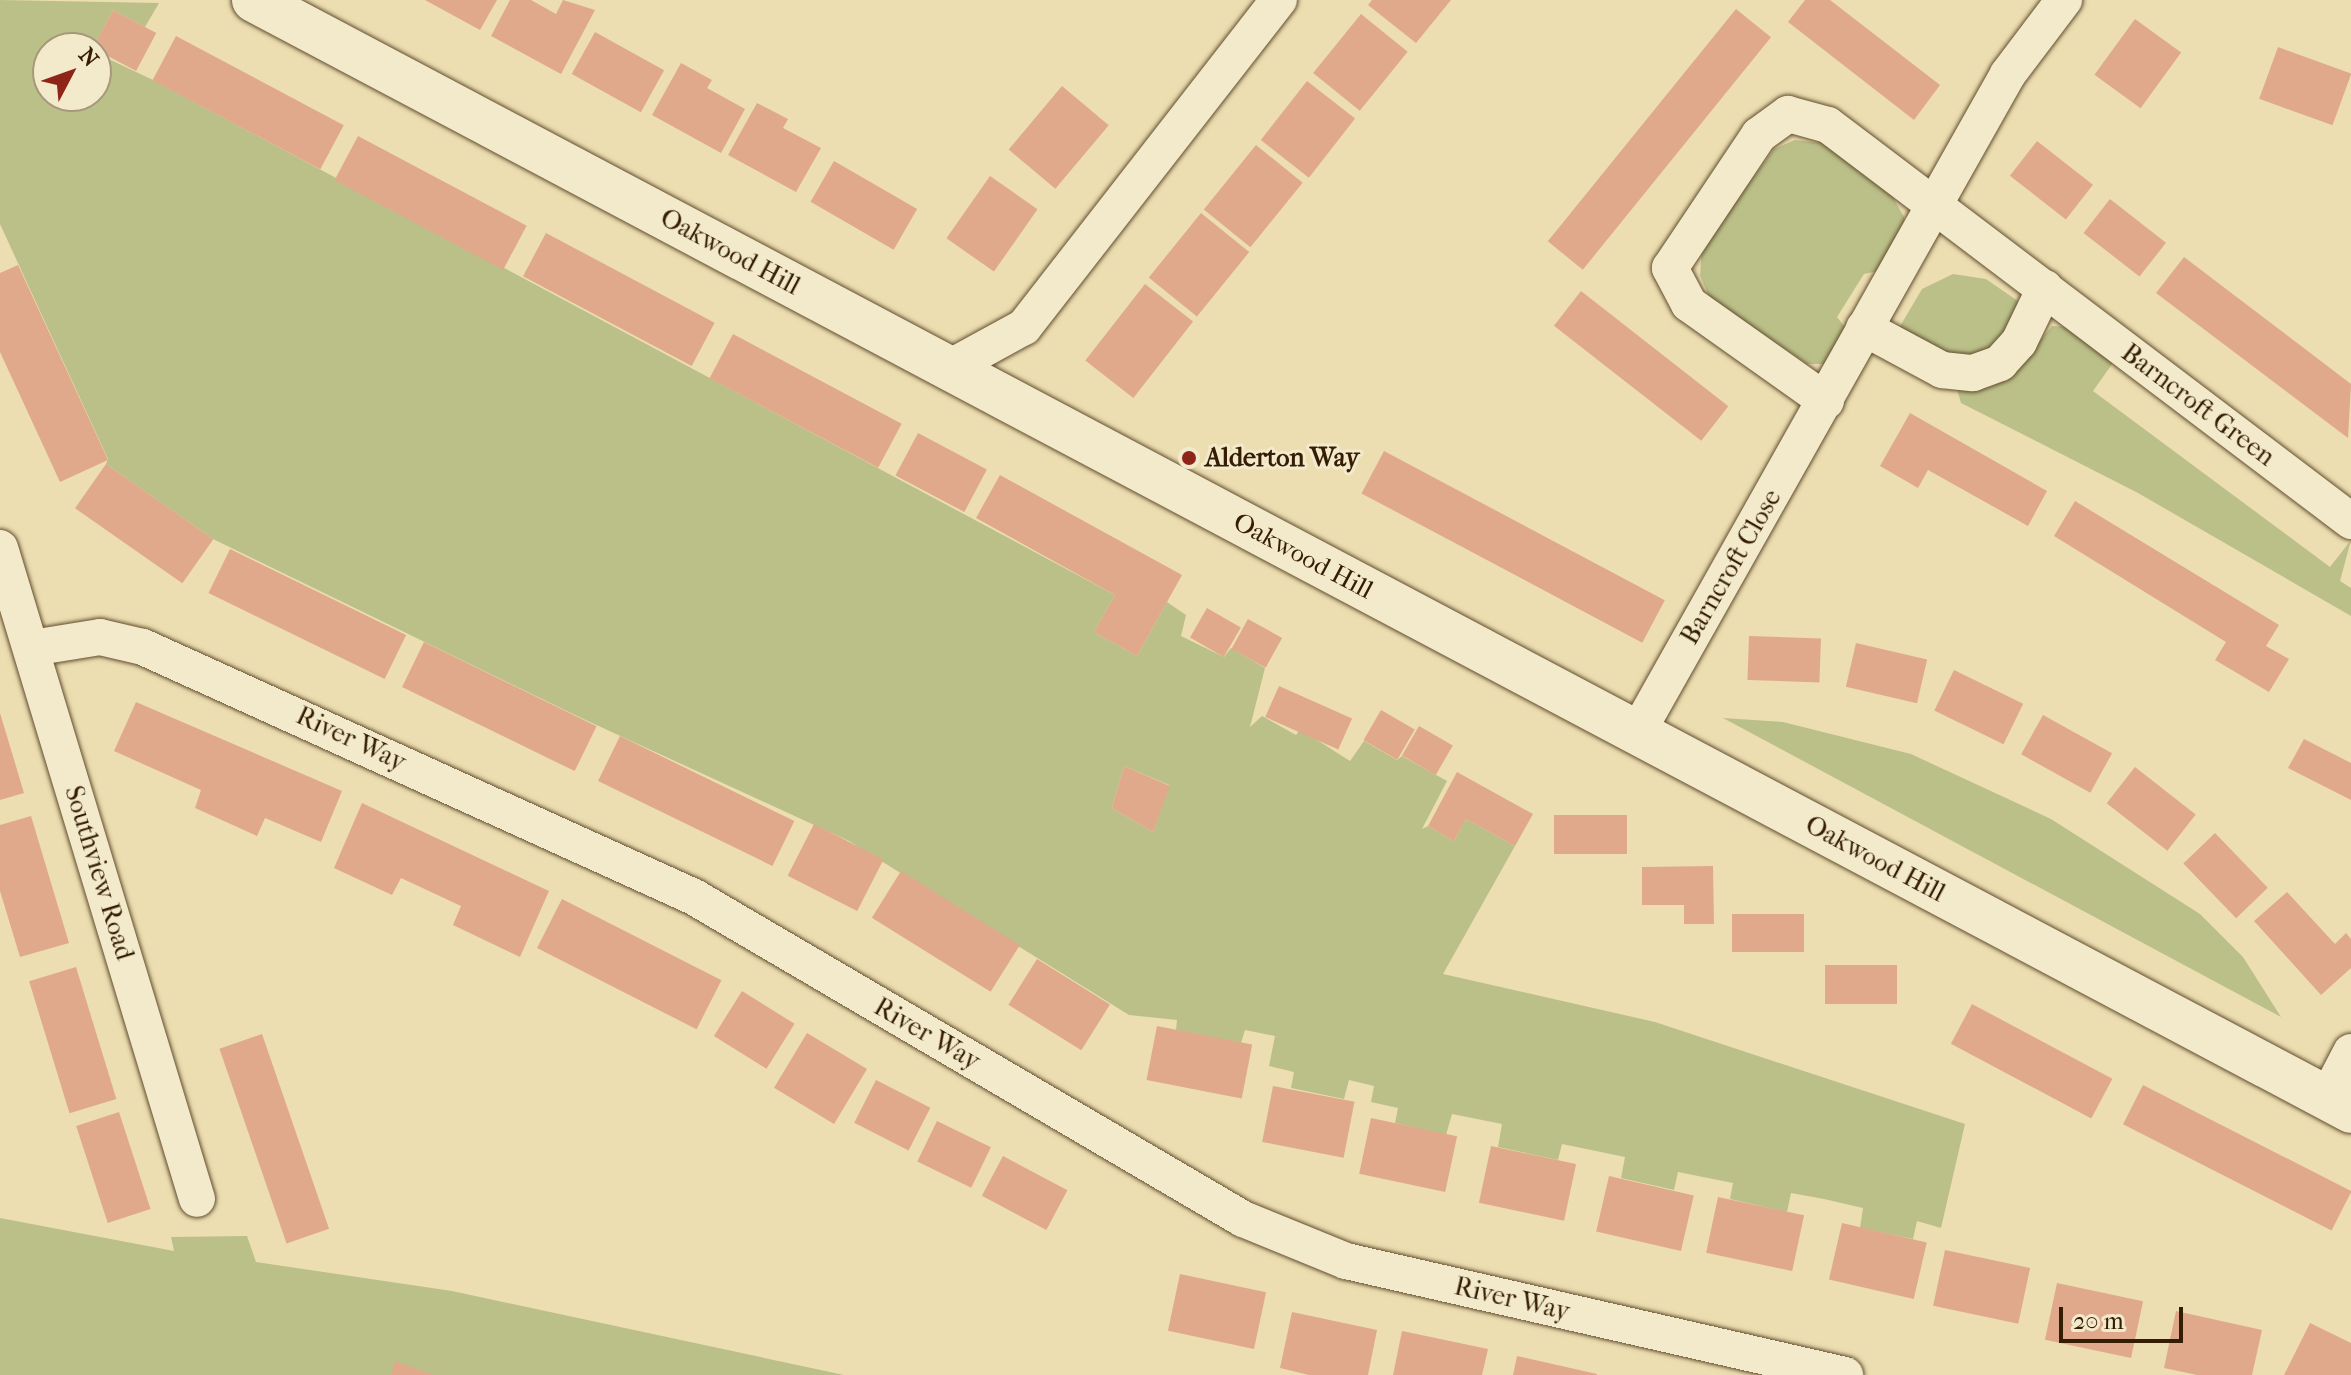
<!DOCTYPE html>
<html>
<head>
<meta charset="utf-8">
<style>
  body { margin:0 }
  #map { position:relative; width:2351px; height:1375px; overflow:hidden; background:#ecdeb1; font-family:"IM FELL French Canon",serif }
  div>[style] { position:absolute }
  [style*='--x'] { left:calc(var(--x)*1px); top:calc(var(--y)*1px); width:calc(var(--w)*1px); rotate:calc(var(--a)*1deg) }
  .green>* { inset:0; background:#bbc089 }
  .building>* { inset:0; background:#e0a98c; transform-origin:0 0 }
  .roads { filter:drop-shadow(0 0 2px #624d2e) drop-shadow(0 0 2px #624d2e) }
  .minor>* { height:36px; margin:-18px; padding:0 18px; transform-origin:18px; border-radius:18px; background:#f3eacc }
  .tertiary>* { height:44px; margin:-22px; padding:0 22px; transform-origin:22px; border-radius:22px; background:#f3eacc }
  .dots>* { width:22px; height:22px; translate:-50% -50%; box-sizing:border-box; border:4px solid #f3eacc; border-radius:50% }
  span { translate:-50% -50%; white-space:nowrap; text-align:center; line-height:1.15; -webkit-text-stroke:6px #f3eacc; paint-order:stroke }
  .street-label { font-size:26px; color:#341d02 }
  .poi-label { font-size:26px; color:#341d02; font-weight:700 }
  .left { translate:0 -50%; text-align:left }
  .north { position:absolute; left:32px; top:32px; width:80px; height:80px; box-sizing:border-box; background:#f3eacc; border:2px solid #a7987b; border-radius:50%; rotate:49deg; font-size:22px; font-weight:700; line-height:32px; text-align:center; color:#341d02 }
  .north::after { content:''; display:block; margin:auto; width:28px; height:36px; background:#8f2418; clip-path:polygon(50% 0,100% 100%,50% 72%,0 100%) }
  .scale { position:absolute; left:2059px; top:1307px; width:124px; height:36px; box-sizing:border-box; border:4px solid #341d02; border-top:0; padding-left:10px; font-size:24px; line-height:28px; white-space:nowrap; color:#341d02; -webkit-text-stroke:6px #f3eacc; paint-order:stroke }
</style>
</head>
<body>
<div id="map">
  <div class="green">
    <i style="clip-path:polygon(evenodd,0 0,159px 3px,145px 27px,113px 10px,93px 48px,48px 48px,48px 96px,96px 96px,96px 53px,153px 80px,1115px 595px,1094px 632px,1137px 656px,1167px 602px,1186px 615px,1181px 636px,1224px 657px,1231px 648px,1265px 668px,1250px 727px,1262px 716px,1296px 735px,1300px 729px,1350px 761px,1364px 741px,1397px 760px,1402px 756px,1447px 781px,1422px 829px,1428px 826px,1454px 841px,1466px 819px,1515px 846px,1443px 974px,1655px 1022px,1965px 1124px,1941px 1228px,1917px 1221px,1913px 1239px,1860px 1228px,1863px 1208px,1824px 1199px,1791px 1193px,1787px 1212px,1730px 1199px,1733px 1183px,1678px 1172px,1674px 1190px,1621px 1178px,1625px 1157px,1562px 1144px,1558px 1160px,1498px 1147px,1502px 1124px,1452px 1114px,1446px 1135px,1395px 1123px,1398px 1108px,1371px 1102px,1374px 1086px,1349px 1080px,1344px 1099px,1291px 1088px,1294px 1072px,1269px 1066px,1275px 1036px,1245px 1030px,1241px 1043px,1176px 1030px,1177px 1020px,1129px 1015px,849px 841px,579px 717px,213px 539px,106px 464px,108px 459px,0 224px,0 0,1124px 766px,1169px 785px,1153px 832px,1112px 808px,1124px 766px)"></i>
    <i style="clip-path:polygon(1795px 140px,1823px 143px,1891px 194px,1904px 217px,1905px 229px,1883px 270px,1864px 274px,1837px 317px,1848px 331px,1837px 357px,1824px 364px,1807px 364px,1709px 297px,1700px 275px,1702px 248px,1774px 149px)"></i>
    <i style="clip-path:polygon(1953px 274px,1986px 279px,2025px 306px,2004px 343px,1983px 356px,1949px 356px,1899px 328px,1922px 289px)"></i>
    <i style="clip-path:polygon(2052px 326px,2071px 327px,2115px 360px,2093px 391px,2330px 567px,2351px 540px,2340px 581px,2351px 588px,2351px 616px,2138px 493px,1961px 403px,1955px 383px,2029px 354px)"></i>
    <i style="clip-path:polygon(1723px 718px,1783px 722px,1911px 754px,2051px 819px,2200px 914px,2243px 957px,2281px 1017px)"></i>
    <i style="clip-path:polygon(0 1218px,174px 1251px,171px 1237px,247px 1236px,256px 1262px,452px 1291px,844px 1375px,0 1375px)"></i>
  </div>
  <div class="building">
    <i style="clip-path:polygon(425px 0,497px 0,480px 30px)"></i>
    <i style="clip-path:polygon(510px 0,531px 0,556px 14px,563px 0,595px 10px,561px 74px,491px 36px)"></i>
    <i style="clip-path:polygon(1372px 0,1451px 0,1416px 43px,1368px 5px)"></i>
    <i style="clip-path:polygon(1805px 0,1830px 0,1940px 85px,1914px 120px,1788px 22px)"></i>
    <i style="left:1736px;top:9px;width:45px;height:299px;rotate:39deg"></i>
    <i style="left:113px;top:10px;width:49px;height:43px;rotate:28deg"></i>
    <i style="left:1361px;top:14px;width:60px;height:76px;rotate:39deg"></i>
    <i style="left:2135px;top:19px;width:57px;height:69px;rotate:36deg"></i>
    <i style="left:595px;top:32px;width:79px;height:48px;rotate:29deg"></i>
    <i style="left:176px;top:36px;width:190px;height:50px;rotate:28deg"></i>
    <i style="left:2278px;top:47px;width:78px;height:55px;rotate:20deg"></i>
    <i style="clip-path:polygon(681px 63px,712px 80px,707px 88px,745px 109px,721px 153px,652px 115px)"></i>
    <i style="left:1307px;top:81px;width:61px;height:75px;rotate:38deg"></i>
    <i style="left:1062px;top:86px;width:61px;height:83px;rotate:40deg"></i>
    <i style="clip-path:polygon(757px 103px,788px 119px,783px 128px,821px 148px,796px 192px,728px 155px)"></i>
    <i style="left:358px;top:136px;width:191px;height:50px;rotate:28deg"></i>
    <i style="left:2037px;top:141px;width:71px;height:44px;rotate:38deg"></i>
    <i style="left:1256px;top:145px;width:60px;height:83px;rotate:39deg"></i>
    <i style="left:834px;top:161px;width:96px;height:47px;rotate:30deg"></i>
    <i style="left:990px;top:176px;width:58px;height:76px;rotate:35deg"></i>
    <i style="left:2110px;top:199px;width:71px;height:43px;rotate:38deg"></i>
    <i style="left:1201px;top:213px;width:62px;height:83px;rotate:39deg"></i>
    <i style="left:546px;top:233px;width:191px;height:49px;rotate:28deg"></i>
    <i style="clip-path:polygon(2184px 257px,2351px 384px,2348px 438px,2156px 293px)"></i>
    <i style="clip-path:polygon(18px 265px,108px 460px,60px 482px,0 352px,0 273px)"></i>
    <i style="left:1145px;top:284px;width:61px;height:97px;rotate:38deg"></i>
    <i style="left:1581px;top:291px;width:187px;height:44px;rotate:38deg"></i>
    <i style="left:733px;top:334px;width:191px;height:50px;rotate:28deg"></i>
    <i style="clip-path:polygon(1910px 413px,2047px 491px,2028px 526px,1928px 470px,1918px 488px,1880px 466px)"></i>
    <i style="left:918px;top:433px;width:78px;height:48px;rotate:28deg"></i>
    <i style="left:1384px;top:451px;width:318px;height:48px;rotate:28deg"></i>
    <i style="left:106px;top:464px;width:131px;height:54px;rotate:35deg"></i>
    <i style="clip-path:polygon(1000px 475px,1182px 575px,1137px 656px,1094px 632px,1115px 595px,976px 518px)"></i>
    <i style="clip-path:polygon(2075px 501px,2279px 625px,2266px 646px,2289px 659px,2269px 692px,2215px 660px,2226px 642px,2054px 536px)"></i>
    <i style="left:230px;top:549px;width:196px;height:49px;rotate:26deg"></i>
    <i style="left:1207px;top:608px;width:39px;height:34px;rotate:30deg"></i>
    <i style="left:1248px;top:619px;width:39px;height:34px;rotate:29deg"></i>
    <i style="left:1749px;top:636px;width:72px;height:44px;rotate:2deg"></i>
    <i style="left:424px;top:642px;width:192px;height:50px;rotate:26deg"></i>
    <i style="left:1856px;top:643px;width:73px;height:45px;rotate:13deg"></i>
    <i style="left:1954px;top:670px;width:77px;height:45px;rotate:26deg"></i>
    <i style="left:1279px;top:686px;width:80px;height:34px;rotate:24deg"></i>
    <i style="clip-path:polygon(136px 702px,342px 791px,321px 842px,265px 818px,257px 836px,195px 808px,201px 790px,114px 751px)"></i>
    <i style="left:1381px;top:710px;width:39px;height:35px;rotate:30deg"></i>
    <i style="clip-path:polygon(0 713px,24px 793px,0 800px)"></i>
    <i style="left:2043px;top:715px;width:79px;height:45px;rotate:29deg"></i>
    <i style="left:1419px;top:726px;width:39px;height:34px;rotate:30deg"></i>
    <i style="left:620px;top:736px;width:194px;height:50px;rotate:26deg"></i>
    <i style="clip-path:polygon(2304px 739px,2351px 763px,2351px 800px,2288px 768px)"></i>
    <i style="clip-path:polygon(1124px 766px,1170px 786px,1153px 832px,1112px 808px)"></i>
    <i style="left:2135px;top:767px;width:77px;height:46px;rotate:38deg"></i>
    <i style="clip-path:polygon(1457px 772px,1533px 814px,1515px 846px,1466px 819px,1454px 841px,1428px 826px)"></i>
    <i style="clip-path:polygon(362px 803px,549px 891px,520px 957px,453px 925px,461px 906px,401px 878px,392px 895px,334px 868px)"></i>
    <i style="left:1554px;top:815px;width:73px;height:39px"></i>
    <i style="clip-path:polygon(31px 816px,69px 943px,20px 957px,0 891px,0 825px)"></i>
    <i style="left:814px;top:824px;width:78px;height:58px;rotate:27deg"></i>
    <i style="left:2215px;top:833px;width:76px;height:44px;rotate:46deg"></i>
    <i style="clip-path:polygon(1713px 866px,1714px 924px,1684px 924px,1684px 905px,1642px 905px,1642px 867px)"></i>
    <i style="left:901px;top:871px;width:140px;height:55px;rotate:32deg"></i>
    <i style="clip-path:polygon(2287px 892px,2335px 944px,2346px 933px,2351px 939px,2351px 968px,2321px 995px,2254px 921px)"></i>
    <i style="left:562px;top:899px;width:179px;height:55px;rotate:27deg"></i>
    <i style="left:1732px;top:914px;width:72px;height:38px"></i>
    <i style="left:1037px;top:959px;width:86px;height:54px;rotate:32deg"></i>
    <i style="left:1825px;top:965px;width:72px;height:39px"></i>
    <i style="left:76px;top:967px;width:138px;height:49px;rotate:73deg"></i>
    <i style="left:742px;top:991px;width:62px;height:53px;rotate:32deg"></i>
    <i style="left:1972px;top:1004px;width:159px;height:45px;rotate:28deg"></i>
    <i style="left:1157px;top:1026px;width:97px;height:55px;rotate:11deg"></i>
    <i style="left:807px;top:1033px;width:70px;height:64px;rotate:31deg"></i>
    <i style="left:262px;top:1034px;width:206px;height:45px;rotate:71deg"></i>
    <i style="left:876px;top:1080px;width:61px;height:48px;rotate:27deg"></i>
    <i style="left:2143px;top:1085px;width:234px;height:44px;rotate:27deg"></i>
    <i style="left:1273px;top:1086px;width:83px;height:57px;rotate:11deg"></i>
    <i style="left:119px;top:1112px;width:102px;height:45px;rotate:72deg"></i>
    <i style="left:1371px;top:1118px;width:88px;height:57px;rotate:12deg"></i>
    <i style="left:937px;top:1121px;width:60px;height:45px;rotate:26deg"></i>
    <i style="left:1491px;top:1146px;width:87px;height:58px;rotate:12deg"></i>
    <i style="left:1003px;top:1156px;width:73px;height:45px;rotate:28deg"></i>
    <i style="left:1609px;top:1176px;width:87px;height:57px;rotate:13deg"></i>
    <i style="left:1718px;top:1197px;width:88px;height:57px;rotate:12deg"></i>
    <i style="left:1842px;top:1223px;width:87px;height:58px;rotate:13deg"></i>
    <i style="left:1945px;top:1250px;width:87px;height:57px;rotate:12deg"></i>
    <i style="left:1180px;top:1274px;width:88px;height:58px;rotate:12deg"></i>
    <i style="left:2057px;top:1283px;width:88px;height:58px;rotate:12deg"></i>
    <i style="clip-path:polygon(2176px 1311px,2262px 1330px,2252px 1375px,2197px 1375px,2164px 1368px)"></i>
    <i style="clip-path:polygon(1292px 1312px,1377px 1330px,1368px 1375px,1309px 1375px,1280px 1368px)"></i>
    <i style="clip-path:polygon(2310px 1323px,2351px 1343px,2351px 1375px,2284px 1375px)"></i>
    <i style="clip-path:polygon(1402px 1331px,1488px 1349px,1482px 1375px,1393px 1375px)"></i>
    <i style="clip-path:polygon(1517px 1356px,1597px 1374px,1597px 1375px,1513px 1375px)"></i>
    <i style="clip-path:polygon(395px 1361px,434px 1375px,391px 1375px)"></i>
  </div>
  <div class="roads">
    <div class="minor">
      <i style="--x:1864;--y:328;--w:89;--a:28.3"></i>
      <i style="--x:1942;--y:370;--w:31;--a:6"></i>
      <i style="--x:1973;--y:373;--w:29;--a:-20"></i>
      <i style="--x:2000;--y:363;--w:28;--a:-48"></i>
      <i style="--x:2019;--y:342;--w:60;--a:-64.3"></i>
      <i style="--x:949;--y:368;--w:85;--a:-28.7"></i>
      <i style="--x:1024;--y:327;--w:415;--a:-52.1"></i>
      <i style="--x:1826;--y:401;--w:168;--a:-144.7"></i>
      <i style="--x:1689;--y:304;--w:41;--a:-117.8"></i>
      <i style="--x:1670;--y:268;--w:160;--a:-56.2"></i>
      <i style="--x:1759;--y:135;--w:36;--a:-36"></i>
      <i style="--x:1788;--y:114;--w:41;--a:15.4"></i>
      <i style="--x:1828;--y:125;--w:656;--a:37.13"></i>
      <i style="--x:0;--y:548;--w:680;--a:73.16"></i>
      <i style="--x:32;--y:648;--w:69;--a:-9.2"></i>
      <i style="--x:100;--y:637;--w:44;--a:13.1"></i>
      <i style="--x:143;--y:647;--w:605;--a:24.4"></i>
      <i style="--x:694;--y:897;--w:636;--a:30.39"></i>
      <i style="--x:1243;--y:1219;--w:111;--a:22.2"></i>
      <i style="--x:1346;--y:1261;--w:512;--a:12.87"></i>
      <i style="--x:1637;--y:733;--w:756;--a:-60.62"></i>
      <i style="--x:2008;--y:74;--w:93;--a:-52.9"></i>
      <i style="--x:2327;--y:1098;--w:52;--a:-62.4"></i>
    </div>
    <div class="tertiary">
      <i style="--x:254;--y:0;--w:2373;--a:27.91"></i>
    </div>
  </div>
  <div class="dots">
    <i style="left:1189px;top:458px;background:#8f2418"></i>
  </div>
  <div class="street-label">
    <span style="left:730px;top:252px;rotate:28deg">Oakwood Hill</span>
    <span style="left:2198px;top:405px;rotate:37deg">Barncroft Green</span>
    <span style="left:1303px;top:556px;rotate:28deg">Oakwood Hill</span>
    <span style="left:1731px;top:567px;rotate:-60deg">Barncroft Close</span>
    <span style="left:351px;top:739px;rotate:25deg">River Way</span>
    <span style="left:1875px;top:859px;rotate:28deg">Oakwood Hill</span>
    <span style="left:99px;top:873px;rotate:73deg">Southview Road</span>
    <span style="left:927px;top:1034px;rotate:30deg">River Way</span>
    <span style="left:1512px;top:1299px;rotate:13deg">River Way</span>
  </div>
  <div class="poi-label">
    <span class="left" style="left:1205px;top:458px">Alderton Way</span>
  </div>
  <div class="north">N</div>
  <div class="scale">20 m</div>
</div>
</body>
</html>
